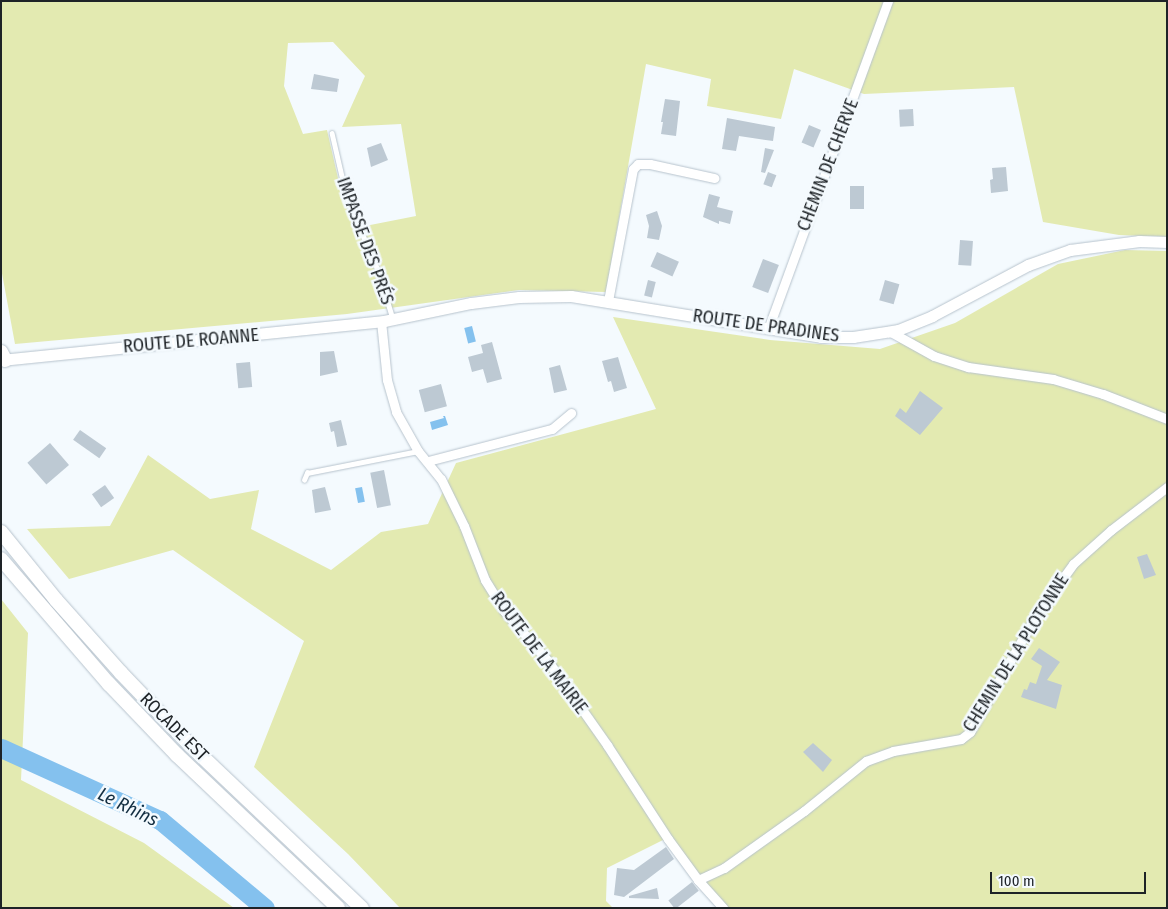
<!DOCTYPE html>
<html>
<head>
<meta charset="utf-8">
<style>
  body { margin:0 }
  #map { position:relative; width:1168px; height:909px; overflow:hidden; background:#f4fafe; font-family:"Fira Sans Condensed",sans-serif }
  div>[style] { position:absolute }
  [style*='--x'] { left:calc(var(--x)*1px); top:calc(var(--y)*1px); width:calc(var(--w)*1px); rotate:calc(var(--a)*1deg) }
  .green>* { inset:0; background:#e3eab1 }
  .water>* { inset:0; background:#84c1ee; transform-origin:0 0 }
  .river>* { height:19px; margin:-9.5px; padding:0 9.5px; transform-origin:9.5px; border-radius:9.5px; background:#84c1ee }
  .building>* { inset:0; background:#bdc9d3; transform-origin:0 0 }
  .roads { filter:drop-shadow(0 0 1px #b7c3cd) drop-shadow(0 0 1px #b7c3cd) }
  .service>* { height:4.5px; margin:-2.25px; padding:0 2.25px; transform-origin:2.25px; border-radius:2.25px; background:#fff }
  .minor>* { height:9px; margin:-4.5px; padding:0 4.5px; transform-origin:4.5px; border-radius:4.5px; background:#fff }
  .tertiary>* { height:11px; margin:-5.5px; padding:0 5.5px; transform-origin:5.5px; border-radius:5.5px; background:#fff }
  .trunk>* { height:14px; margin:-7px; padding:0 7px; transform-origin:7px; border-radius:7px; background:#fff }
  span { translate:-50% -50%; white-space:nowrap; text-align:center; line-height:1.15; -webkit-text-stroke:5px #f4fafe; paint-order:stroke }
  .street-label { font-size:18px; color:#1e2327 }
  .water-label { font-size:19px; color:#142f42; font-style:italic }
  .frame { position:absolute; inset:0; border:2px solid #1e2327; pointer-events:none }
  .scale { position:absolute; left:990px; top:872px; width:156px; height:22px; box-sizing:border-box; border:2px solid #1e2327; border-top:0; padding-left:6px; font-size:15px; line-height:18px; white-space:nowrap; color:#1e2327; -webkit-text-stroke:4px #f4fafe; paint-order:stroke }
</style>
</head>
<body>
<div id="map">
  <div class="green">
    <i style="clip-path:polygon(evenodd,1px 1px,1167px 1px,1167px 237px,1119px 235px,1043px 222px,1014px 87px,864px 94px,794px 69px,781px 119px,707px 106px,711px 79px,646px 64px,606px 292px,519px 290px,347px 314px,15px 344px,1px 268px,1px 1px,333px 42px,365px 76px,342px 127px,401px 124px,416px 216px,355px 228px,343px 200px,327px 130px,303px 134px,284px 86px,288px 43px,333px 42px)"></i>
    <i style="clip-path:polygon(1125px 250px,1167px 251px,1167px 908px,718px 908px,663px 840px,607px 868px,606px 901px,613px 908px,400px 908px,348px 854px,254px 767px,304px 641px,173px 550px,69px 579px,27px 529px,110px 526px,148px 455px,210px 499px,259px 490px,251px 529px,331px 570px,381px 532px,428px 524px,456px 463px,656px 409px,613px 317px,770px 340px,880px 349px,955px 323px,1058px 264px)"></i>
    <i style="clip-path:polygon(1px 599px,28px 633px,21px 780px,144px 843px,234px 908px,1px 908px)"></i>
  </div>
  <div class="water">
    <i style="left:472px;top:326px;width:16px;height:8px;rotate:76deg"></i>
    <i style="clip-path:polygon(443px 416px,445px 416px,448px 425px,432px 430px,430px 422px,444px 418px)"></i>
    <i style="left:362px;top:487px;width:15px;height:7px;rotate:79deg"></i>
  </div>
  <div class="river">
    <i style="--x:1;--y:748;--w:175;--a:24.4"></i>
    <i style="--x:160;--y:820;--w:137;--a:40"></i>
  </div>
  <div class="building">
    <i style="clip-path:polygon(314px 74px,339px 79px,337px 92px,311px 89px)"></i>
    <i style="clip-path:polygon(665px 99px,680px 101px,676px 136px,661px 134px,663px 122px,661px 122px)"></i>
    <i style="left:913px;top:109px;width:17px;height:14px;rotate:87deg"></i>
    <i style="clip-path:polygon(727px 118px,775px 127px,773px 141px,739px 136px,736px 151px,722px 149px)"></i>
    <i style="left:809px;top:125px;width:13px;height:19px;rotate:23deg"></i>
    <i style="clip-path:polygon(381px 143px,388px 160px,371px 167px,367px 148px)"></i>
    <i style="clip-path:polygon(765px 148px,774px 150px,765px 173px,761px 172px)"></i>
    <i style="clip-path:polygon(1006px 167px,1008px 191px,991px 193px,990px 180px,993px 179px,992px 168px)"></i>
    <i style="left:768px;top:172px;width:9px;height:13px;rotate:21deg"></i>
    <i style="left:850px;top:186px;width:14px;height:23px"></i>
    <i style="clip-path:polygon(709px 194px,720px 197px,717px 207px,733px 211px,730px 224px,719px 221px,719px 224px,703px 217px)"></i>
    <i style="clip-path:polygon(657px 211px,662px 226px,659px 240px,647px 238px,649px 226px,646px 215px)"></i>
    <i style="left:960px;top:240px;width:13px;height:25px;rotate:4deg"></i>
    <i style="left:657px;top:252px;width:24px;height:16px;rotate:24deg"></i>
    <i style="left:763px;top:259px;width:17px;height:30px;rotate:21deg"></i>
    <i style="left:648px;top:280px;width:8px;height:16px;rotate:14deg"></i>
    <i style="left:885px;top:280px;width:15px;height:21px;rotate:16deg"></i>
    <i style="clip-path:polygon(492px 342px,502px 379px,487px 383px,483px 369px,472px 372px,468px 357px,483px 353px,481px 345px)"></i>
    <i style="clip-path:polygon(334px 351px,338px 372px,320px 376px,320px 352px)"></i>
    <i style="clip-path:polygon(618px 357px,627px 388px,614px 392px,611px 381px,608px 382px,602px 361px)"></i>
    <i style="left:250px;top:362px;width:25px;height:14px;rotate:85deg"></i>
    <i style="clip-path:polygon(560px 365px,567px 390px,554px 393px,549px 368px)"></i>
    <i style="left:441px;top:384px;width:23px;height:23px;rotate:75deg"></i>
    <i style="clip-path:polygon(920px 391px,943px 408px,920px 435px,895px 416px,900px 408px,906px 413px)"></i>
    <i style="clip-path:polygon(341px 420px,347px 445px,337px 447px,334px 431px,331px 432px,329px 423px)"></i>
    <i style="left:80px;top:430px;width:32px;height:12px;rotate:35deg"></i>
    <i style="left:50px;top:443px;width:29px;height:30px;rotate:49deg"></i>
    <i style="left:384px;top:470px;width:36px;height:14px;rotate:79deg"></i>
    <i style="left:105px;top:485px;width:16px;height:16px;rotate:55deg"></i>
    <i style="clip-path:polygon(325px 487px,331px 510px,315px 513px,312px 490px)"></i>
    <i style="clip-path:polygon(1147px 554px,1156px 575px,1144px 579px,1137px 557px)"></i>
    <i style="clip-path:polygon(1039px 648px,1060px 662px,1047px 680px,1062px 685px,1056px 709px,1021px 697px,1024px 689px,1027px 690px,1030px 682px,1036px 684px,1042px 666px,1031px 659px)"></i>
    <i style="clip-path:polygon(813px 743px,832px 760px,823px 772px,803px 752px)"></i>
    <i style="clip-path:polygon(666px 847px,674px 859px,624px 897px,614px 895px,617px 868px,634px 870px)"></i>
    <i style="left:692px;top:882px;width:11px;height:30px;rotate:52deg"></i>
    <i style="clip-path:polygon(657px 888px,659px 899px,629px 898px,629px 896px)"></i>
  </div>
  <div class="roads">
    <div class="service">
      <i style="--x:332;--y:133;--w:67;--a:77"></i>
      <i style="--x:347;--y:198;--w:78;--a:66.7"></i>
      <i style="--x:378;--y:270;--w:51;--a:73"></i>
      <i style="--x:304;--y:480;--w:8;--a:-67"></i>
      <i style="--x:307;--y:473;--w:113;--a:-11.2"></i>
    </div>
    <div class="minor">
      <i style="--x:608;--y:301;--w:134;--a:-79.3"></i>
      <i style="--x:633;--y:169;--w:7;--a:-45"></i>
      <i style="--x:638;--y:164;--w:12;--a:0"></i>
      <i style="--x:650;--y:164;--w:66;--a:12.3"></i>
      <i style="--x:381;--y:321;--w:59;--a:84.2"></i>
      <i style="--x:387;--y:380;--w:33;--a:74"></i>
      <i style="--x:396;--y:412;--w:45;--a:60.6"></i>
      <i style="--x:418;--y:451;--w:36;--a:51"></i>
      <i style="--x:441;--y:479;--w:52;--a:63.9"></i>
      <i style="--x:464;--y:526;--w:58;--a:68.7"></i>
      <i style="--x:485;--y:580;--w:36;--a:58"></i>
      <i style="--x:504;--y:611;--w:67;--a:48.7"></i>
      <i style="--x:548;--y:661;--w:103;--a:54.9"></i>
      <i style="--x:607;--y:745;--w:112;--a:57"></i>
      <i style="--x:668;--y:839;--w:51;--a:53.8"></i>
      <i style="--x:698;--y:880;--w:38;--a:48"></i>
      <i style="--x:768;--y:329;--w:349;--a:-69.9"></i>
      <i style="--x:889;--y:331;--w:51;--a:29.1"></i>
      <i style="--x:934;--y:356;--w:36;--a:18"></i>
      <i style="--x:968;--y:367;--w:86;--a:8"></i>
      <i style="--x:1053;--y:379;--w:52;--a:16.7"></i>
      <i style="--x:1103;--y:394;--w:69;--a:21.3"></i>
      <i style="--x:428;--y:461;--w:128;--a:-14.5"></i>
      <i style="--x:552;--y:429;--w:25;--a:-40"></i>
      <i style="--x:698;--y:880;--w:29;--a:-25"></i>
      <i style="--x:724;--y:868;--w:98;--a:-35.5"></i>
      <i style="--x:804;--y:811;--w:80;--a:-38.9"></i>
      <i style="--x:866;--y:761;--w:29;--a:-20"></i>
      <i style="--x:893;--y:751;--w:69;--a:-10"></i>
      <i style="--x:961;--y:739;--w:11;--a:-38"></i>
      <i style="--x:970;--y:732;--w:134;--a:-60.6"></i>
      <i style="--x:1036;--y:615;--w:63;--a:-54"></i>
      <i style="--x:1073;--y:564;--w:51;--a:-41.8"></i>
      <i style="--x:1111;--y:530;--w:71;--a:-37.5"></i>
    </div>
    <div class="tertiary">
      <i style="--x:1;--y:360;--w:385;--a:-5.8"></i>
      <i style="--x:384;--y:321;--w:89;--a:-11.7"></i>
      <i style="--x:471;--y:303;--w:48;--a:-7.1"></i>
      <i style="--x:519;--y:297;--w:52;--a:-1.1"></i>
      <i style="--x:571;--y:296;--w:253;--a:9.3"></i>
      <i style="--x:821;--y:337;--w:32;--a:0"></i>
      <i style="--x:853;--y:337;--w:46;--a:-8.8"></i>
      <i style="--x:898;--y:330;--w:37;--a:-22"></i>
      <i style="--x:932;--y:316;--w:109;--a:-28"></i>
      <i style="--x:1028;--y:265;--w:45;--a:-19.7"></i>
      <i style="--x:1070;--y:250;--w:70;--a:-7.4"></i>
      <i style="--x:1139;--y:241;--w:28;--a:2"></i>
    </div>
    <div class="trunk">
      <i style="--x:1;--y:352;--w:9;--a:63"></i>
      <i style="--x:1;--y:532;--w:87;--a:51"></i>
      <i style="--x:56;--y:600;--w:98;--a:48.3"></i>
      <i style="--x:121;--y:673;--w:100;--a:46.2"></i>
      <i style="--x:190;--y:745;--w:237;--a:43.5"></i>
      <i style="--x:1;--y:559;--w:165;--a:49.2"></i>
      <i style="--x:109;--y:684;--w:98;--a:46.2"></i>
      <i style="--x:177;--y:755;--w:222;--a:43.5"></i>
    </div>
  </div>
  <div class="street-label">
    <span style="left:828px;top:165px;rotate:-69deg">CHEMIN DE CHERVE</span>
    <span style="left:365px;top:241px;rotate:70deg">IMPASSE DES PRÉS</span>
    <span style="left:766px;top:326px;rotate:8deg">ROUTE DE PRADINES</span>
    <span style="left:191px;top:341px;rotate:-5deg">ROUTE DE ROANNE</span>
    <span style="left:539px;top:653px;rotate:53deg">ROUTE DE LA MAIRIE</span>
    <span style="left:1016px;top:653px;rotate:-58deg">CHEMIN DE LA PLOTONNE</span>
    <span style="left:174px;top:727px;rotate:45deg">ROCADE EST</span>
  </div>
  <div class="water-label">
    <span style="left:128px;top:807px;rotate:26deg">Le Rhins</span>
  </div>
  <div class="frame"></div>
  <div class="scale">100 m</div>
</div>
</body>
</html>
